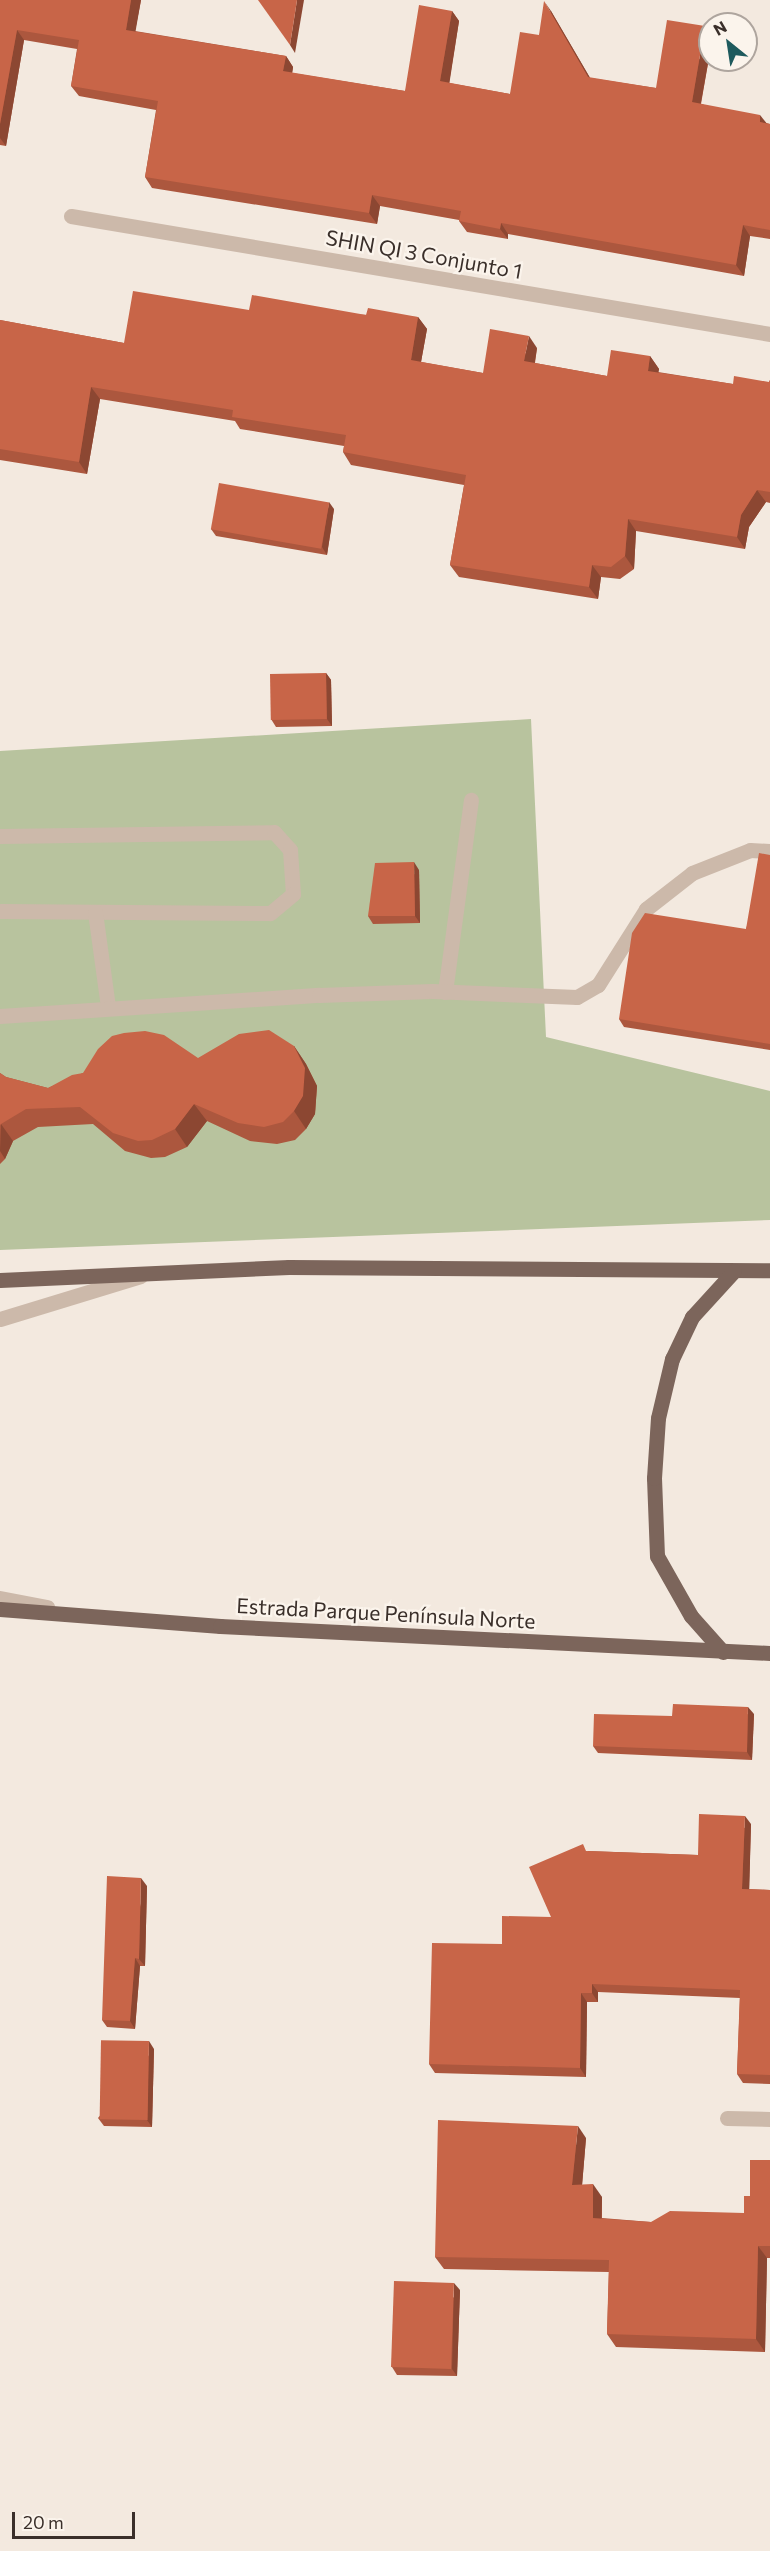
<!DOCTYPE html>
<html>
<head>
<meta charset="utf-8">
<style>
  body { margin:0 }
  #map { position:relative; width:770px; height:2551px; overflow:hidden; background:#f3e9df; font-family:Commissioner,sans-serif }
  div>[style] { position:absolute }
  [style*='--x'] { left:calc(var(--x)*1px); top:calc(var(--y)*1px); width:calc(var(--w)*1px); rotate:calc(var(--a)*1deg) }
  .green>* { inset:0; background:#b8c39e }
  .minor>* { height:15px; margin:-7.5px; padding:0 7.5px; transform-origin:7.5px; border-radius:7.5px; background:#ccb9aa }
  .major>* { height:15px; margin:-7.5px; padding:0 7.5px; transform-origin:7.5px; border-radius:7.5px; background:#7c655b }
  .wall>* { inset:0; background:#ac573e }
  .shaded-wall>* { inset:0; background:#8c4732 }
  .building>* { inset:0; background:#c86548; transform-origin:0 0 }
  span { translate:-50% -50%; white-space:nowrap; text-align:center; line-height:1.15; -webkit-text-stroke:4.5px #fbf4ec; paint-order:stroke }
  .street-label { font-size:21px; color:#3a2f2a }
  .north { position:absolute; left:698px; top:12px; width:60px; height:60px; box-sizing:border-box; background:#fbf4ec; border:2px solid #aea59e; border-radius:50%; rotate:330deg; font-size:16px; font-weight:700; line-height:24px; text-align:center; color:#3a2f2a }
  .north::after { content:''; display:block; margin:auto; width:21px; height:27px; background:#1e5a5d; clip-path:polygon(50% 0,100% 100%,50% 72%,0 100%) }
  .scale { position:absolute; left:12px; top:2512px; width:123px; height:27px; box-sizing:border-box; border:3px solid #3a2f2a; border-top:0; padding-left:8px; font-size:18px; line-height:21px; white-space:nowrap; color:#3a2f2a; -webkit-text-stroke:4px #fbf4ec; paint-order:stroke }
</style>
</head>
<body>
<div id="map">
  <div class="green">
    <i style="clip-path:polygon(531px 719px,546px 1037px,770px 1091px,770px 1220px,0 1250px,0 751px)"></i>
  </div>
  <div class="minor">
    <i style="--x:71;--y:216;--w:709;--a:9.58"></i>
    <i style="--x:0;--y:836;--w:274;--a:-0.8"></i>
    <i style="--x:274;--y:832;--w:24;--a:48"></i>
    <i style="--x:290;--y:850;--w:44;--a:86.1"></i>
    <i style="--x:293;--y:894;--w:30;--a:140"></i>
    <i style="--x:270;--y:913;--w:270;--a:-179.6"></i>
    <i style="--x:95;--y:912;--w:96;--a:82.2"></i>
    <i style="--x:445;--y:992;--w:194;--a:-82.3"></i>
    <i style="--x:0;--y:1016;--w:320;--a:-3.8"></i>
    <i style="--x:319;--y:995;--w:113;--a:-2"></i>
    <i style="--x:432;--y:991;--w:145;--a:2.4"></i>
    <i style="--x:577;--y:997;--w:24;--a:-30"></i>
    <i style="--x:598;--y:985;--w:90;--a:-57.7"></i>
    <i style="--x:646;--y:909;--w:58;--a:-38"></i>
    <i style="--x:692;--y:873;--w:62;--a:-21.6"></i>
    <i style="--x:750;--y:850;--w:20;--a:3"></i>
    <i style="--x:0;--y:1319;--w:147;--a:-17"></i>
    <i style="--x:0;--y:1598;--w:48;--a:10.8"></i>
    <i style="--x:727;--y:2118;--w:43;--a:1.3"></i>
  </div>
  <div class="major">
    <i style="--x:0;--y:1280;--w:289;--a:-2.6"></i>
    <i style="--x:289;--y:1267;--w:481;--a:0.4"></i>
    <i style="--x:0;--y:1609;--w:221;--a:4.4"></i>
    <i style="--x:220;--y:1626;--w:551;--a:2.81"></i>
    <i style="--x:723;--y:1652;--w:48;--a:-131.6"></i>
    <i style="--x:691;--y:1616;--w:69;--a:-119.5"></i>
    <i style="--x:657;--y:1556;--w:78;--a:-92.2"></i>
    <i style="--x:654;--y:1478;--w:60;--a:-86.2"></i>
    <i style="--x:658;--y:1418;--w:61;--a:-76.7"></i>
    <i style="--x:672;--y:1359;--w:47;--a:-64.5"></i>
    <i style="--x:692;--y:1317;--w:62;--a:-47.6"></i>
  </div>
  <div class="wall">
    <i style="clip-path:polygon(0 0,141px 0,135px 31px,286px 56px,293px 67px,292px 73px,405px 91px,452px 11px,459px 21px,449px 83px,510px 94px,551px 11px,590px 78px,656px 88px,710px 52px,701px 104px,770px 124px,770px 239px,750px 236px,744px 276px,508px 234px,508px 239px,467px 232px,459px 221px,459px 220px,380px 206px,377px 224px,152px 188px,145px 177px,156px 110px,79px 96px,71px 86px,77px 49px,24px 40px,6px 146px,0 145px)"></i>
    <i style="clip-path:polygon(249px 310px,418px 317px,427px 329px,421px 362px,483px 373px,537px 348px,535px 363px,607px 376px,650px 356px,659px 369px,658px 372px,733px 384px,769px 382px,770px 380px,770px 503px,766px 502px,749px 527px,745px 549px,636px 531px,634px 569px,620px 579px,601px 577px,598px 599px,459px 577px,450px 565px,464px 485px,351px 465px,343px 452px,344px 446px,240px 429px,235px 421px,100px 399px,87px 474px,0 460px,0 320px,124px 343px)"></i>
    <i style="clip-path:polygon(334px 509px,327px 555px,216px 536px,211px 529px)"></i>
    <i style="clip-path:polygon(326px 673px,331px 680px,332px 726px,276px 727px,271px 719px)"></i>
    <i style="clip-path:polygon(770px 855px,770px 1050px,624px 1027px,619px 1019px,746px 929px)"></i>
    <i style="clip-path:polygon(419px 870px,420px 923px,373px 924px,368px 916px)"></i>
    <i style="clip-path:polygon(294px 1046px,306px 1064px,317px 1086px,315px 1114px,306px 1129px,295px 1140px,277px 1144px,250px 1141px,207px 1121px,187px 1147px,165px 1157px,151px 1158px,125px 1151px,93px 1124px,38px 1127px,13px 1141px,5px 1159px,0 1164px,0 1073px,6px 1077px,48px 1088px,83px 1073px)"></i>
    <i style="clip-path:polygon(754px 1714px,752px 1760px,598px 1753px,593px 1746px,672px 1716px)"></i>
    <i style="clip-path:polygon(751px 1824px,749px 1889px,770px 1890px,770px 2084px,743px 2083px,737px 2074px,740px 1998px,598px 1992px,598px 2002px,587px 2002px,586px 2077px,435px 2073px,429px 2064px,502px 1944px,551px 1917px,588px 1851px,698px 1855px)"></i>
    <i style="clip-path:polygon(147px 1886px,145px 1966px,140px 1966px,135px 2029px,107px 2027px,102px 2020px)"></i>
    <i style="clip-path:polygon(154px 2049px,152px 2127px,104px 2126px,98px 2118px)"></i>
    <i style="clip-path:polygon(586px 2138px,582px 2185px,602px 2197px,602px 2218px,651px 2222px,744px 2213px,750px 2196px,770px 2160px,770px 2258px,767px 2258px,765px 2352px,616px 2347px,607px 2334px,609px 2272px,444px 2269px,435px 2257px)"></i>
    <i style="clip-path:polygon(460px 2290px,457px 2376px,397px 2375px,392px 2367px)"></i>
  </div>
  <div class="shaded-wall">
    <i style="clip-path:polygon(131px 0,141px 0,134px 40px,126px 30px)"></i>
    <i style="clip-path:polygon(297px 0,304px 0,295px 53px,290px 45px)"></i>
    <i style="clip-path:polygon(544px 1px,551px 11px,596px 88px,588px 77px)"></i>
    <i style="clip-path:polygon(452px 11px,459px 21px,448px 92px,440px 81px)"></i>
    <i style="clip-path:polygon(705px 26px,710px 34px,710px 52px,699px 113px,692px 102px)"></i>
    <i style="clip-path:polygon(17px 30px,24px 40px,6px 146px,0 138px,0 124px)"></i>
    <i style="clip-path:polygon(286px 56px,293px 67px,291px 82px,283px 71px)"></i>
    <i style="clip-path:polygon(760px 115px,768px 125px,760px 122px)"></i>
    <i style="clip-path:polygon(372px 195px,380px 206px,377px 224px,369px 213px)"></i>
    <i style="clip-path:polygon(501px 223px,508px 234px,508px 239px,500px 229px)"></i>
    <i style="clip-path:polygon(743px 225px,750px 236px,744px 276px,736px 265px)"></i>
    <i style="clip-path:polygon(418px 317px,427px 329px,419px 373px,411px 360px)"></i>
    <i style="clip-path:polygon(529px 336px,537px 348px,533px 373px,524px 361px)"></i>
    <i style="clip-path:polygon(650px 356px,659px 369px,657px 383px,648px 371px)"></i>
    <i style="clip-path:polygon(91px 387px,100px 399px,87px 474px,79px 462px)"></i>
    <i style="clip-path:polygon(757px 490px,766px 502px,749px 527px,745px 549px,737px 537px,741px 515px)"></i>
    <i style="clip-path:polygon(329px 502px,334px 509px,327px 555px,322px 547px)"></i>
    <i style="clip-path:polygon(628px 519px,636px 531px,634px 569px,625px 556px)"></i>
    <i style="clip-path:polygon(592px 565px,601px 577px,598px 599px,589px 587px)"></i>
    <i style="clip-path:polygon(326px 673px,331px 680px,332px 726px,327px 719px)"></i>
    <i style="clip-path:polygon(414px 862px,419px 870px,420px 923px,415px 916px)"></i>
    <i style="clip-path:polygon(294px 1046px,306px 1064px,317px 1086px,315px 1114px,306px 1129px,294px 1111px)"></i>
    <i style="clip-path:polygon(194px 1104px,207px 1121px,187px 1147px,175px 1129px)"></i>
    <i style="clip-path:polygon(1px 1124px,13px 1141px,5px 1159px,0 1151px)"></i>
    <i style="clip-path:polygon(748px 1707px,754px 1714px,752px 1760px,747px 1752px)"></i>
    <i style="clip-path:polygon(745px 1816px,751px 1824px,749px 1898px,742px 1889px)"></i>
    <i style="clip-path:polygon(141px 1878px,147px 1886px,145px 1966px,139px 1959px)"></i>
    <i style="clip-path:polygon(135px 1958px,140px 1966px,135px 2029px,130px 2021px)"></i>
    <i style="clip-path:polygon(592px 1984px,598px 1992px,598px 2002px,592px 1993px)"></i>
    <i style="clip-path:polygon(581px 1993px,587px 2002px,586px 2077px,580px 2068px)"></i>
    <i style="clip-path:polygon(149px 2041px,154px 2049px,152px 2127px,147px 2120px)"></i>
    <i style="clip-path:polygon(578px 2126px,586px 2138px,581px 2198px,572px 2185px)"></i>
    <i style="clip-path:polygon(593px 2184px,602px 2197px,601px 2230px,593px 2218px)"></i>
    <i style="clip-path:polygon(758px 2246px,767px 2258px,765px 2352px,756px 2339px)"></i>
    <i style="clip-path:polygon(454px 2283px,460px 2290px,457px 2376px,452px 2369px)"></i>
  </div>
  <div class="building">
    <i style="clip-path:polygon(0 0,131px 0,126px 30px,286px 56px,283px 71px,405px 91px,419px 5px,452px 11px,440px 81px,510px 94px,520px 32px,539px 35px,544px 1px,588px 77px,656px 88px,667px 20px,705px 26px,692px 102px,760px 115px,760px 122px,770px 124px,770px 230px,743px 225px,736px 265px,501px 223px,500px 229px,459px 221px,461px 211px,372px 195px,369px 213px,145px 177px,158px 101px,71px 86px,79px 40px,17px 30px,0 124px)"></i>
    <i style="clip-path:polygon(258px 0,297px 0,290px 45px)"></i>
    <i style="clip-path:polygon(133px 291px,249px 310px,252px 295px,366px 315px,368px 308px,418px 317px,411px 360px,483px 373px,490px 329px,529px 336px,524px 361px,607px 376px,611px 350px,650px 356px,648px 371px,733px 384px,734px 376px,769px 382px,770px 380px,770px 492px,757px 490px,741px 515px,737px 537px,628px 519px,625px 556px,611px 567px,592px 565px,589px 587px,450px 565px,466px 475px,343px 452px,346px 435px,232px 417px,233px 410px,91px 387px,79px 462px,0 449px,0 320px,124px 343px)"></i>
    <i style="left:219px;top:483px;width:112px;height:47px;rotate:10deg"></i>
    <i style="left:326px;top:673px;width:46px;height:56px;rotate:89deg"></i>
    <i style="clip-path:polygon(759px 853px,770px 855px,770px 1044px,619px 1019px,632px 933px,645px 913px,746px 929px)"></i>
    <i style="clip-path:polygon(414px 862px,415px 916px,368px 916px,375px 863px)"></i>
    <i style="clip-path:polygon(269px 1030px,294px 1046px,305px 1068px,303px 1096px,294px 1111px,283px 1122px,264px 1127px,238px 1123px,194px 1104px,175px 1129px,152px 1140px,138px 1141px,113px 1133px,80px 1107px,26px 1109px,1px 1124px,0 1125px,0 1073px,6px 1077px,48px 1088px,72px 1075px,83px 1073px,98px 1049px,112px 1036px,124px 1033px,145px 1031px,164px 1035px,198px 1058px,239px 1034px)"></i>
    <i style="clip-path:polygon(673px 1704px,748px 1707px,747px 1752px,593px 1746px,594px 1714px,672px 1716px)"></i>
    <i style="clip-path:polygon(699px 1814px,745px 1816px,742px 1889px,770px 1890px,770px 2075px,737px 2074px,740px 1990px,592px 1984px,592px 1993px,581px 1993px,580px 2068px,429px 2064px,432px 1943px,502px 1944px,502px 1916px,551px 1917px,529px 1867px,583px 1844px,586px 1851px,698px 1855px)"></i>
    <i style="clip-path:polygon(107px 1876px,141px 1878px,139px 1959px,135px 1958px,130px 2021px,102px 2020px)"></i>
    <i style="left:149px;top:2041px;width:79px;height:48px;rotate:91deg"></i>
    <i style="clip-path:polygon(438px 2120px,578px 2126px,572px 2185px,593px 2184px,593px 2218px,651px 2222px,670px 2211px,744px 2213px,744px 2196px,750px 2196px,750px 2160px,770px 2160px,770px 2246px,758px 2246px,756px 2339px,607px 2334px,609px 2260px,435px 2257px)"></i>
    <i style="left:394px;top:2281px;width:60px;height:86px;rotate:2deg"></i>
  </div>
  <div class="street-label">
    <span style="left:424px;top:254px;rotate:10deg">SHIN QI 3 Conjunto 1</span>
    <span style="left:386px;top:1613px;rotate:3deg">Estrada Parque Península Norte</span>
  </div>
  <div class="north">N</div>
  <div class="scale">20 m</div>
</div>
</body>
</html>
